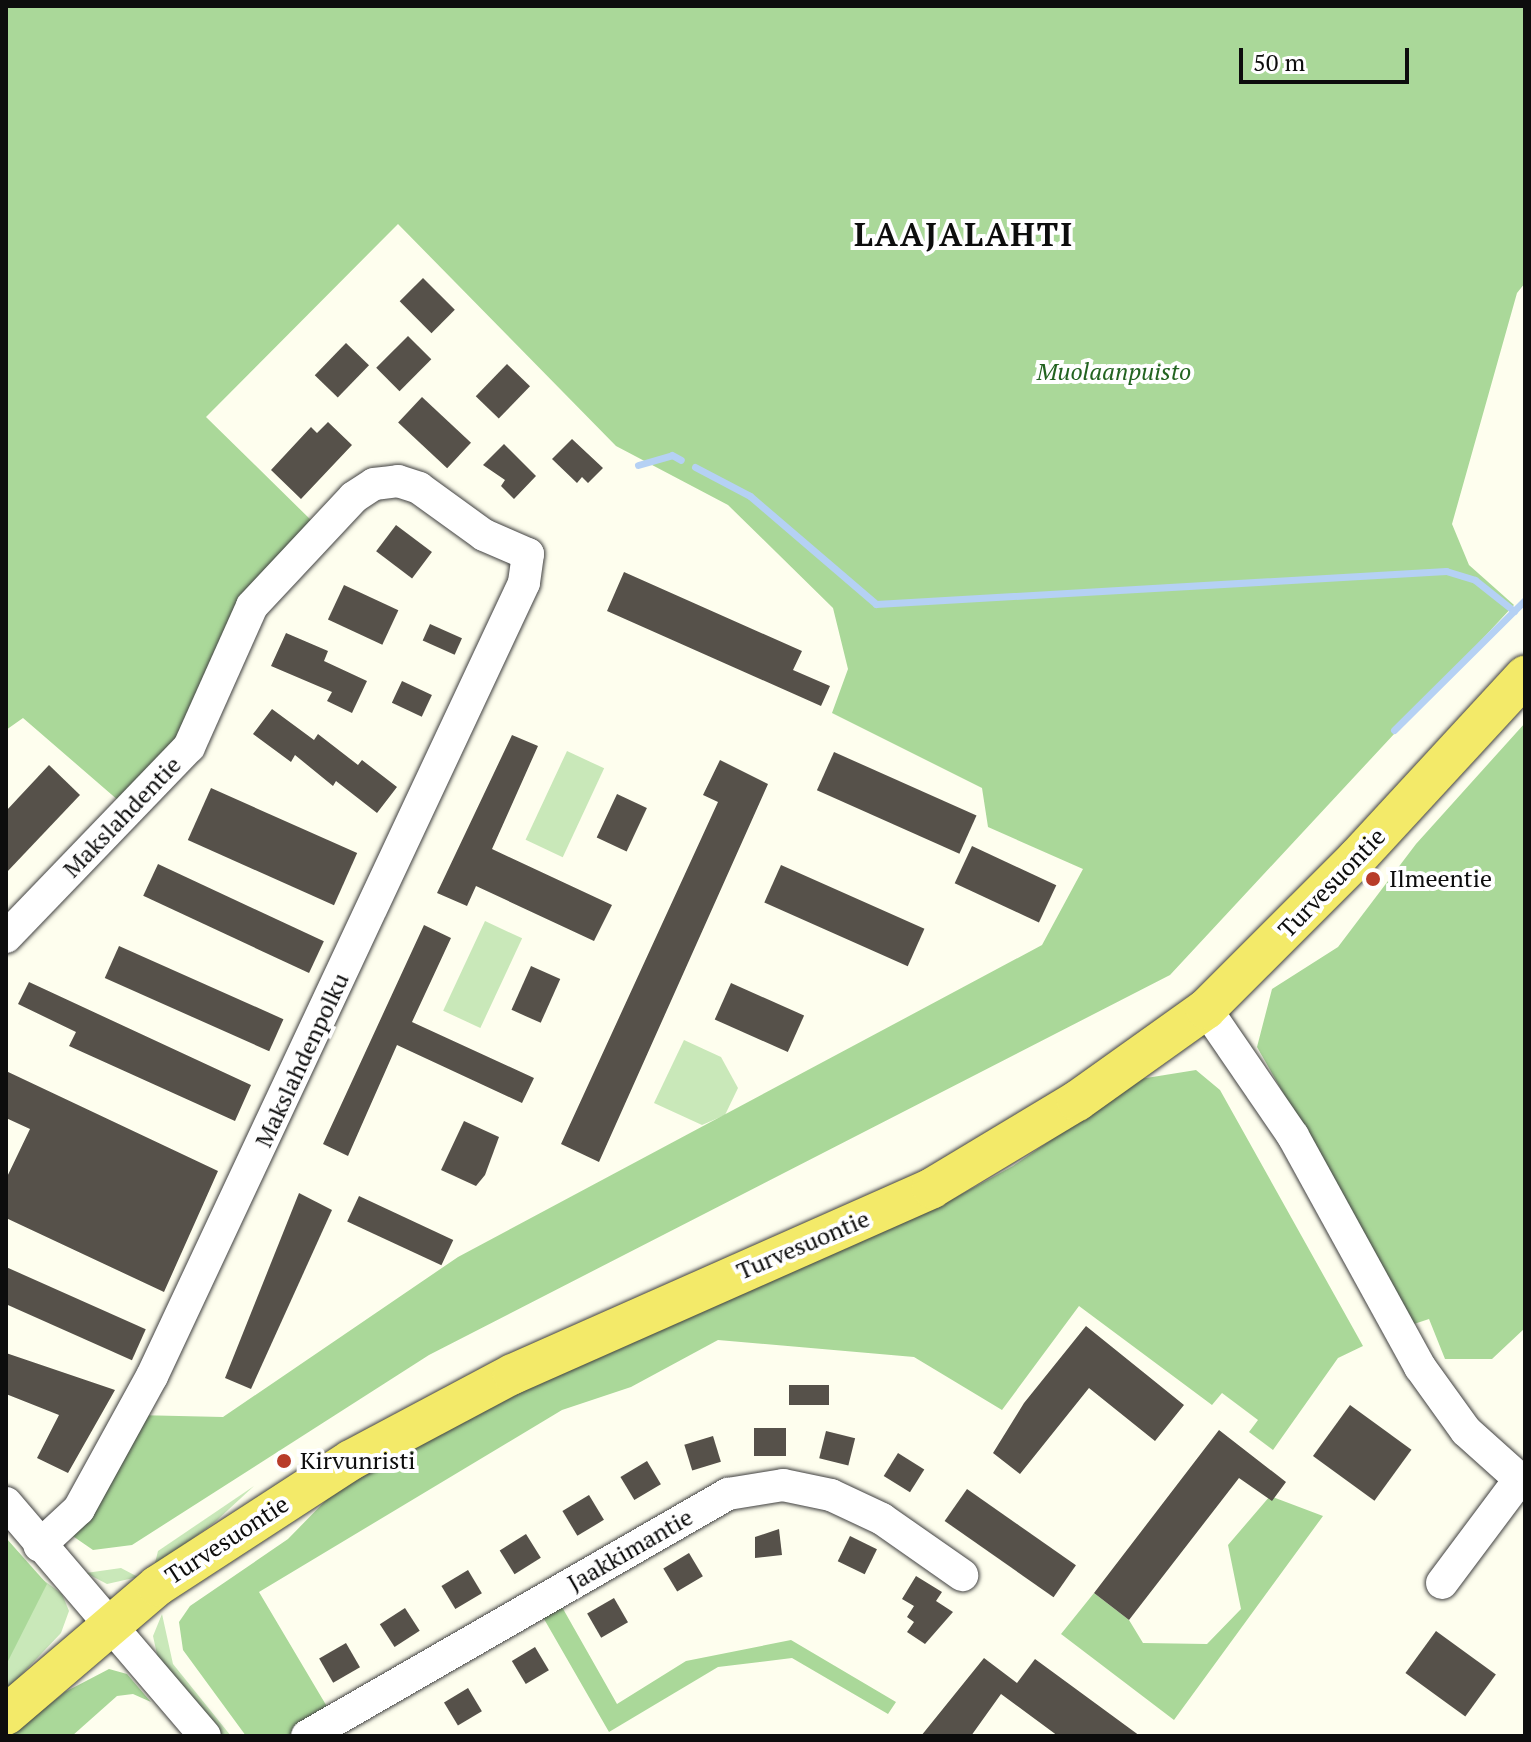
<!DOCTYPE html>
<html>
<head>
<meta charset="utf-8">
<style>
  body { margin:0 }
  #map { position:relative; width:1531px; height:1742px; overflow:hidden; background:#fefeee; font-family:"PT Serif",serif }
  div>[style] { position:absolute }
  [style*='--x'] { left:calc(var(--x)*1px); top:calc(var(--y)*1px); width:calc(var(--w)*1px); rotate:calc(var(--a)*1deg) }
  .green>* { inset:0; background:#c9e8b9; transform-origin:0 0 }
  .forest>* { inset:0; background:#aad899 }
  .stream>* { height:7px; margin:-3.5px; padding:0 3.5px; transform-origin:3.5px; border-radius:3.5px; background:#b5d1f4 }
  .building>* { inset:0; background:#56514a; transform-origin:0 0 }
  .roads { filter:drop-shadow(0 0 2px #404040) drop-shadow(0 0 2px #404040) }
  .minor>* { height:32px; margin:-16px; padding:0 16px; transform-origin:16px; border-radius:16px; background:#fff }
  .major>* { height:40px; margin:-20px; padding:0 20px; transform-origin:20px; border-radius:20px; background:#f3ea69 }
  .dots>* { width:22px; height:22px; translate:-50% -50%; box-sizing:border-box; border:4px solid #fff; border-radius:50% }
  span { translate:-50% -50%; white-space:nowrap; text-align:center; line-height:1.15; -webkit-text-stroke:8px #fff; paint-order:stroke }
  .park-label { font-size:24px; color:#226320; font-style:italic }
  .street-label { font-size:24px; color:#0d0d0d }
  .poi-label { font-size:24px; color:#0d0d0d }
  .left { translate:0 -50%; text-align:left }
  .district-label { font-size:32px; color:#0d0d0d; font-weight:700; letter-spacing:2px }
  .frame { position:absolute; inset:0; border:8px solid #0d0d0d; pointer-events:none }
  .scale { position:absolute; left:1239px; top:48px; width:170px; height:36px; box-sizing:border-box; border:4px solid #0d0d0d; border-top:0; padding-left:10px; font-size:24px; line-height:28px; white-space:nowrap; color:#0d0d0d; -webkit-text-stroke:6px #fff; paint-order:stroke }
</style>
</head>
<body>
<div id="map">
  <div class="green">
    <i style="left:567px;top:751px;width:41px;height:98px;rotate:25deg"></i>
    <i style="left:485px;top:921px;width:41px;height:99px;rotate:25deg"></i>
    <i style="clip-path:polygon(684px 1040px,721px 1057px,738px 1088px,725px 1115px,702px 1125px,654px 1103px)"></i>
    <i style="clip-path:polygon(254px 1486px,215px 1522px,154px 1567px,158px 1551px)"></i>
    <i style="clip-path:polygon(6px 1538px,38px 1576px,62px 1594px,69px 1611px,61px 1633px,6px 1691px)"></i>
    <i style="clip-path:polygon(121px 1568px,138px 1577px,107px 1584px,86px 1573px)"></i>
    <i style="clip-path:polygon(162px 1614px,173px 1664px,231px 1736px,221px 1736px,158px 1659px,153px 1636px)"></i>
  </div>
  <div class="forest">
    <i style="clip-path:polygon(6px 6px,1525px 6px,1525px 283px,1517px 293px,1452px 524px,1469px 565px,1514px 605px,1170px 975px,429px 1355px,132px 1545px,93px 1550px,64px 1530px,135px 1415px,223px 1417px,458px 1257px,1042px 945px,1083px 869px,988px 827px,982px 788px,832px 713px,848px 669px,833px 608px,728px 505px,616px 446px,398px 224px,206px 417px,314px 523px,181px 736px,119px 801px,23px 718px,6px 730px)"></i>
    <i style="clip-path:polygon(1525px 723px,1525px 1328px,1492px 1359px,1445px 1359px,1429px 1319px,1408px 1326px,1339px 1191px,1257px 1047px,1272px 989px,1338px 947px,1416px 844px)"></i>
    <i style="clip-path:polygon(1196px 1070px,1220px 1090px,1363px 1346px,1338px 1358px,1273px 1450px,1249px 1432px,1258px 1420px,1222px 1393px,1212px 1405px,1079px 1306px,1002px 1410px,914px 1357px,718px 1340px,631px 1387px,562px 1410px,259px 1592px,329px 1710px,287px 1736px,246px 1736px,183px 1650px,179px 1622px,190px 1606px,288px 1539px,332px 1494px,511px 1392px,938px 1207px,1013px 1166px,1140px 1079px)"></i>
    <i style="clip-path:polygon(1270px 1496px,1323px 1516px,1174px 1720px,1061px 1634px,1094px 1593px,1129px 1620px,1143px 1643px,1207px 1644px,1241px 1609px,1228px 1545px)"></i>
    <i style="clip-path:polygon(6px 1538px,47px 1584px,6px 1665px)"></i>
    <i style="clip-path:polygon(562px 1607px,617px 1704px,686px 1661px,791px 1640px,896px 1702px,888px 1714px,792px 1658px,718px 1667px,609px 1732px,540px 1612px)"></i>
    <i style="clip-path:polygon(109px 1669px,127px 1674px,151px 1702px,133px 1694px,117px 1696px,72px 1736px,10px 1736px,65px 1692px)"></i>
  </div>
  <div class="stream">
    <i style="--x:638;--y:465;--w:35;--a:-16"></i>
    <i style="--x:672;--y:455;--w:10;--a:29"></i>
    <i style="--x:695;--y:467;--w:62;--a:27.8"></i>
    <i style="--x:750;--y:496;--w:166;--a:40.6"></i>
    <i style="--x:876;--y:604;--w:571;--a:-3.31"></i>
    <i style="--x:1446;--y:571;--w:30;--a:17"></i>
    <i style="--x:1475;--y:580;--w:50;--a:38.5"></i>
    <i style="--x:1394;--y:730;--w:185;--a:-44.8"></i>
  </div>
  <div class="building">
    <i style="left:423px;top:278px;width:45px;height:33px;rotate:45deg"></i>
    <i style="left:408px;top:336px;width:33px;height:45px;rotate:45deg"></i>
    <i style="left:346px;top:343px;width:32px;height:45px;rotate:44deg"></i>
    <i style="left:507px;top:364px;width:32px;height:45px;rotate:44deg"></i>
    <i style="left:422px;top:397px;width:67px;height:35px;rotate:43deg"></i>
    <i style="clip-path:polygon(328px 422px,352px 445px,301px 499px,271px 470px,311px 427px,317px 433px)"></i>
    <i style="clip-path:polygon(572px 439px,603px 468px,588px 483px,582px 477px,577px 483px,552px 459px)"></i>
    <i style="clip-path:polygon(504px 444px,536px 476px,514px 499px,501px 486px,505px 480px,483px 465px)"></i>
    <i style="left:396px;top:525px;width:45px;height:33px;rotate:37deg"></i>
    <i style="clip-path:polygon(624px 572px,802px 651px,793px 670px,830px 686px,821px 706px,607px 611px)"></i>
    <i style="left:344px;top:585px;width:60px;height:38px;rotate:25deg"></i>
    <i style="left:430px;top:624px;width:35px;height:18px;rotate:24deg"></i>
    <i style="clip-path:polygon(286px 633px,328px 651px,324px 661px,367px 681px,352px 713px,327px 701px,332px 692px,271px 666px)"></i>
    <i style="left:402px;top:681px;width:33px;height:24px;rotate:25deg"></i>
    <i style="clip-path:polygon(272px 709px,314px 740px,318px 734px,358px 765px,362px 760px,397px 787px,377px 813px,336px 781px,333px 786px,295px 755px,291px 762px,253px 734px)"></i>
    <i style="clip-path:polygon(512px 735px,538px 746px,492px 849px,612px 905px,594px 941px,476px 886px,467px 906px,437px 893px)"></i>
    <i style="left:834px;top:752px;width:156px;height:42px;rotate:24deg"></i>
    <i style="clip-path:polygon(720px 760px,768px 784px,599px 1162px,561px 1144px,718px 802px,703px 795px)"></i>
    <i style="clip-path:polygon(49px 765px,80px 795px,6px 873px,6px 811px)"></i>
    <i style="left:211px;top:788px;width:160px;height:57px;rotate:24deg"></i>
    <i style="left:617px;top:794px;width:33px;height:48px;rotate:25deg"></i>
    <i style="left:972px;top:846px;width:93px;height:41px;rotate:25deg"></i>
    <i style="left:158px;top:864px;width:183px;height:35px;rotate:25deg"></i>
    <i style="left:781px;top:865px;width:157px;height:41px;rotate:24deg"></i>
    <i style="clip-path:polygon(424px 925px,451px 938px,412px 1022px,534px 1078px,522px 1103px,397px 1045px,348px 1156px,323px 1144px)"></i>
    <i style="left:119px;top:946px;width:180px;height:35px;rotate:24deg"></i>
    <i style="left:531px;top:966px;width:32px;height:48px;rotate:24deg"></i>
    <i style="clip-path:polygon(29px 982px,251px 1085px,235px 1121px,69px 1046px,76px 1032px,18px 1004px)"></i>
    <i style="left:731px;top:983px;width:80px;height:40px;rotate:24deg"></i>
    <i style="clip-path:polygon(6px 1071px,218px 1171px,164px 1292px,6px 1218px,6px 1179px,30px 1129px,6px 1118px)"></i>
    <i style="clip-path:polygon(464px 1121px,499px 1137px,485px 1175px,476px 1186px,441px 1170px)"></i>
    <i style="clip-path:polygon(299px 1193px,332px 1210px,251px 1389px,225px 1378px)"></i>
    <i style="left:359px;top:1196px;width:104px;height:28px;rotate:25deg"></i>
    <i style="left:6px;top:1267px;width:153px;height:34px;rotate:24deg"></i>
    <i style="clip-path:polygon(1086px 1326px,1184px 1405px,1155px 1441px,1089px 1388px,1020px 1474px,993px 1453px,1024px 1403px)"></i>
    <i style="clip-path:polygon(6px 1353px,115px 1390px,68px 1473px,37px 1458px,59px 1415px,6px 1394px)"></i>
    <i style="left:789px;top:1385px;width:40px;height:20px"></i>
    <i style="left:1350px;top:1405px;width:76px;height:63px;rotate:36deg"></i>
    <i style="left:754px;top:1428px;width:32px;height:28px"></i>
    <i style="clip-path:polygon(1219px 1430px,1286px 1482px,1272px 1501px,1239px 1478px,1129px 1620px,1094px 1593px)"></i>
    <i style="left:826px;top:1431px;width:30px;height:28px;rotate:14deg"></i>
    <i style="left:713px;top:1436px;width:27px;height:30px;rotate:73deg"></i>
    <i style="left:898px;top:1453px;width:31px;height:27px;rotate:32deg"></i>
    <i style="left:647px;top:1461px;width:27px;height:31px;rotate:59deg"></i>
    <i style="left:967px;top:1489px;width:133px;height:39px;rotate:35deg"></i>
    <i style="left:589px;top:1495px;width:29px;height:31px;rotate:59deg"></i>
    <i style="clip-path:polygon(779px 1529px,782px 1555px,755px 1558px,755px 1537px)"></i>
    <i style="left:526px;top:1534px;width:28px;height:31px;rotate:58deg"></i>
    <i style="left:850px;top:1536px;width:30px;height:28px;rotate:26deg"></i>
    <i style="left:689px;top:1553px;width:27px;height:30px;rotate:59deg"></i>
    <i style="left:468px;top:1570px;width:27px;height:31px;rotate:59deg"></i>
    <i style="clip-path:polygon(916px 1576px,942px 1592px,936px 1601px,953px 1612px,925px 1644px,907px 1632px,914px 1622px,907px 1617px,914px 1606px,902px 1599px)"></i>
    <i style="left:614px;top:1598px;width:28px;height:31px;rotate:60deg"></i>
    <i style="left:405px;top:1608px;width:27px;height:30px;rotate:57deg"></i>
    <i style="left:1436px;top:1631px;width:74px;height:52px;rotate:36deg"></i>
    <i style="left:346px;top:1643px;width:28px;height:31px;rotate:60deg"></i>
    <i style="left:535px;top:1647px;width:27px;height:27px;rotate:59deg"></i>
    <i style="clip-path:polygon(984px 1658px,1017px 1683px,1035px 1659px,1140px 1736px,1058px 1736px,1001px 1694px,971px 1736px,921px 1736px)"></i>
    <i style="left:468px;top:1688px;width:27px;height:28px;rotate:59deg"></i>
  </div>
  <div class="roads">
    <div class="minor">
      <i style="--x:6;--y:937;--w:264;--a:-46.1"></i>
      <i style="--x:189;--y:747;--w:154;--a:-65.9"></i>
      <i style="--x:252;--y:606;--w:149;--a:-46.9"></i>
      <i style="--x:354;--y:497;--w:24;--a:-33"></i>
      <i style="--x:374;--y:484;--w:24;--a:-7"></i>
      <i style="--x:398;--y:481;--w:22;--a:18"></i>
      <i style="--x:419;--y:488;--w:80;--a:35.9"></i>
      <i style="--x:484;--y:535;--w:48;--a:23.4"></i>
      <i style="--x:528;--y:554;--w:29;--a:98"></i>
      <i style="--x:524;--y:583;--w:876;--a:115.13"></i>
      <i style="--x:152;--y:1376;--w:152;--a:118.8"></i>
      <i style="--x:79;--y:1509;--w:54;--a:137.2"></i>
      <i style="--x:1206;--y:1009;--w:154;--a:55.6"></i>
      <i style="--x:1293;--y:1136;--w:264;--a:61.2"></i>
      <i style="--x:1420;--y:1367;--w:79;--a:54.3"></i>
      <i style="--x:1466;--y:1431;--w:79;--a:41.9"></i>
      <i style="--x:6;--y:1503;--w:306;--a:49.5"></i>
      <i style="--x:1442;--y:1583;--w:129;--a:-53.2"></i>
      <i style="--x:307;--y:1736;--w:486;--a:-29.9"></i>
      <i style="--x:728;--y:1494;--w:56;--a:-9.3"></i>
      <i style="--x:783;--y:1485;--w:49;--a:11.8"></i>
      <i style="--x:831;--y:1495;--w:56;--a:25.2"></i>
      <i style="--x:882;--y:1519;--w:98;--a:35"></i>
    </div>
    <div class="major">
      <i style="--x:6;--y:1715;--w:199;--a:-40.5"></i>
      <i style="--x:157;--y:1586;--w:231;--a:-33"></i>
      <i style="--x:351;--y:1460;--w:183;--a:-28"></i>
      <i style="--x:513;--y:1374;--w:458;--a:-23.9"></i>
      <i style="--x:932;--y:1188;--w:169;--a:-31"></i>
      <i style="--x:1077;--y:1101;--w:158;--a:-35.5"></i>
      <i style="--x:1206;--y:1009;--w:214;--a:-45"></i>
      <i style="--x:1357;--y:858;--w:248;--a:-47.3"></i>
    </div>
  </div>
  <div class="dots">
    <i style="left:1373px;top:879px;background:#b83c2a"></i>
    <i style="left:284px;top:1461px;background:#b83c2a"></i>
  </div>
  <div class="park-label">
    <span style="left:1114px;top:372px">Muolaanpuisto</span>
  </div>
  <div class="street-label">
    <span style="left:122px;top:817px;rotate:-46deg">Makslahdentie</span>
    <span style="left:1332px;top:883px;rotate:-46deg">Turvesuontie</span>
    <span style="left:302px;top:1060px;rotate:-65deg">Makslahdenpolku</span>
    <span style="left:803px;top:1245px;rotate:-23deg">Turvesuontie</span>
    <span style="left:227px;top:1540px;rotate:-33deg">Turvesuontie</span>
    <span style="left:630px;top:1550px;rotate:-30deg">Jaakkimantie</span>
  </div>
  <div class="poi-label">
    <span class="left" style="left:1389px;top:879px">Ilmeentie</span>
    <span class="left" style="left:300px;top:1461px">Kirvunristi</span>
  </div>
  <div class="district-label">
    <span style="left:964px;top:234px">LAAJALAHTI</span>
  </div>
  <div class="frame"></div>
  <div class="scale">50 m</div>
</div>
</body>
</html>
